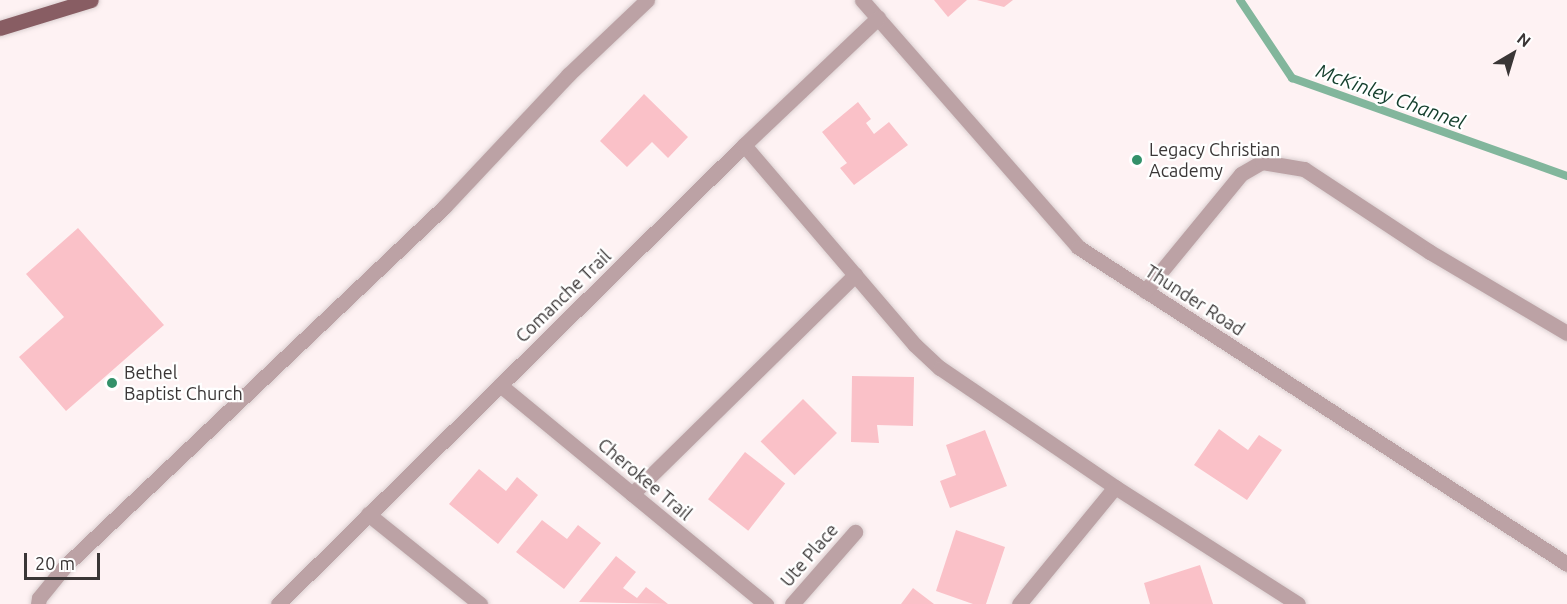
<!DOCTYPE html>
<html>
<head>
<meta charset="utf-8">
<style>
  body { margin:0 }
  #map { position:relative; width:1567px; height:604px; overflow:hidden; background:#fef2f3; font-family:Ubuntu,sans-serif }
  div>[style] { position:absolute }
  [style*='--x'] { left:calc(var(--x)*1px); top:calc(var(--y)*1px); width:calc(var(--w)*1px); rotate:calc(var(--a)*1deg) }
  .stream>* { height:8px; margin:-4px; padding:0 4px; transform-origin:4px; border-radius:4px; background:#82b69c }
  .building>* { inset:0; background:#fac1c8; transform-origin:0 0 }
  .roads { filter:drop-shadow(0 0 2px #dbd0d1) drop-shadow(0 0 2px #dbd0d1) }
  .minor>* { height:15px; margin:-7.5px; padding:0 7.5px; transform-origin:7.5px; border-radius:7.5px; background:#bca2a5 }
  .major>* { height:15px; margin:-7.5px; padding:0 7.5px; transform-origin:7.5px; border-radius:7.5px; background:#885d63 }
  .dots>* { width:16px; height:16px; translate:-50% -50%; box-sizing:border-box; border:3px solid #fff; border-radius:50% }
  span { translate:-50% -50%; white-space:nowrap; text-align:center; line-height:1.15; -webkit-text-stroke:4.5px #fff; paint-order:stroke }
  .poi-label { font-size:18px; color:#3a3636 }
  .left { translate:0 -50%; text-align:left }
  .street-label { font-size:18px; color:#3a3636 }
  .water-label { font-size:20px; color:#133e2c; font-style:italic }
  .north { position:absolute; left:1483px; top:24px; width:60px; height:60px; -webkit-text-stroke:4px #fff; paint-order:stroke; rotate:38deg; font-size:16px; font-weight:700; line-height:24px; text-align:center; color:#3a3636 }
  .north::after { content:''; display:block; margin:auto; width:21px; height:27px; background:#3a3636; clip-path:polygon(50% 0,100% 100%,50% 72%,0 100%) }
  .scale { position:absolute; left:24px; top:553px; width:76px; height:27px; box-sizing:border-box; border:3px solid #3a3636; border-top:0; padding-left:8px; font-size:18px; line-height:21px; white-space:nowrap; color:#3a3636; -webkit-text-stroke:4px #fff; paint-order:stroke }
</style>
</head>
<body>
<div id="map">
  <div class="stream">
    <i style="--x:1240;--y:0;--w:94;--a:56.3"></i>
    <i style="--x:1292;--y:78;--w:292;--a:19.6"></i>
  </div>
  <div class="building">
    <i style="clip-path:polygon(934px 0,967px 0,948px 17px)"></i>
    <i style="clip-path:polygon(977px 0,1013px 0,1004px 7px)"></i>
    <i style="clip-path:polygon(644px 94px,688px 137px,668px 158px,652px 142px,627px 167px,600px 141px)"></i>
    <i style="clip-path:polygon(858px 102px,871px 119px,866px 123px,874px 134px,889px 122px,908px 145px,854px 185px,840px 168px,847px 163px,822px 132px)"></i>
    <i style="clip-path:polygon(78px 228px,164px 325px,66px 411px,19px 357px,64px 317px,26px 274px)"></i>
    <i style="clip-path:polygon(852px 376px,914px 377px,913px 426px,877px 425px,879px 443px,851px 442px)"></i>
    <i style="left:803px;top:399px;width:48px;height:60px;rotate:45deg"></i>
    <i style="clip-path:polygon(1219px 429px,1248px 450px,1259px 435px,1282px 450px,1247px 500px,1194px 465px)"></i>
    <i style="clip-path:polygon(985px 430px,1007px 486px,950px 508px,940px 481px,956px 475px,946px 445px)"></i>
    <i style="left:745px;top:452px;width:51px;height:60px;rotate:38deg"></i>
    <i style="clip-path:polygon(479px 469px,506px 491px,517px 477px,538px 495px,498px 544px,449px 504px)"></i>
    <i style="clip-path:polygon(542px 520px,567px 539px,578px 525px,601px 543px,564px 589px,516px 552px)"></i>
    <i style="clip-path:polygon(956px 530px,1005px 547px,986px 604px,973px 604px,936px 591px)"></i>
    <i style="clip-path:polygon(616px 556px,636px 572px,623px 588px,637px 598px,646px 587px,668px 604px,579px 602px)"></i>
    <i style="clip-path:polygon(1200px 565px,1213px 604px,1150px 604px,1144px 583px)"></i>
    <i style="clip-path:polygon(913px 588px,934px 604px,901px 604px)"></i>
  </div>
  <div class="roads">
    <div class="minor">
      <i style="--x:862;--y:0;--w:328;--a:48.8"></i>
      <i style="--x:1078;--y:247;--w:583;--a:32.95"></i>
      <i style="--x:744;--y:145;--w:263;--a:49.5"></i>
      <i style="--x:915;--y:345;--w:34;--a:43"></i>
      <i style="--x:940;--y:368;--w:212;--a:34.2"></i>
      <i style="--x:1115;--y:487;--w:217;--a:32.6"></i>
      <i style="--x:1145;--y:291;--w:151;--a:-50.6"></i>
      <i style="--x:1241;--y:174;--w:24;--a:-30"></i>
      <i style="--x:1262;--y:162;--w:43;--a:9.5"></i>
      <i style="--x:1304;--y:169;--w:151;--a:33.4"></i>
      <i style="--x:1430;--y:252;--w:159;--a:30.6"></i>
      <i style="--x:500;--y:385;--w:345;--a:39.5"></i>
      <i style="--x:632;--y:494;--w:313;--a:-44.5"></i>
      <i style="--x:368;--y:514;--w:144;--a:38.8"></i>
      <i style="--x:38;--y:604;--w:6;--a:-81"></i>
      <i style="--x:39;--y:598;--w:41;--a:-50.9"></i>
      <i style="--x:65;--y:566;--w:523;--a:-43.45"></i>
      <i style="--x:445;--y:206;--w:180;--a:-46.8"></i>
      <i style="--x:568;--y:75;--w:109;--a:-43.5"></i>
      <i style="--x:278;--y:604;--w:654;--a:-44.57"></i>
      <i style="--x:744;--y:145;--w:185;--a:-43.5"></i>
      <i style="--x:792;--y:604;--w:96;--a:-48.8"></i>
      <i style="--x:1019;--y:604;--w:151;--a:-50.6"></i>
    </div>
    <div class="major">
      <i style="--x:0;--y:28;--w:95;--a:-17.1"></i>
    </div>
  </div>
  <div class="dots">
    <i style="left:1137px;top:160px;background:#33916a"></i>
    <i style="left:112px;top:383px;background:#33916a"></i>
  </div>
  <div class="poi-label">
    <span class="left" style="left:1149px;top:160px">Legacy Christian<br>Academy</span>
    <span class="left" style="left:124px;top:383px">Bethel<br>Baptist Church</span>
  </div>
  <div class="street-label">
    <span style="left:563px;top:296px;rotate:-44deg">Comanche Trail</span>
    <span style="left:1195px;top:300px;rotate:33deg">Thunder Road</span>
    <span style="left:645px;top:479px;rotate:40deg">Cherokee Trail</span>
    <span style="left:809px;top:555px;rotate:-49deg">Ute Place</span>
  </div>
  <div class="water-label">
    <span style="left:1391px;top:96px;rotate:20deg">McKinley Channel</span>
  </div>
  <div class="north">N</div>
  <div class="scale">20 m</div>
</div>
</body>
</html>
